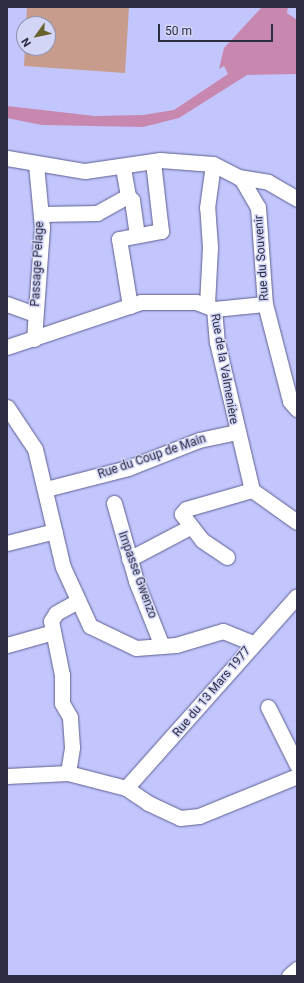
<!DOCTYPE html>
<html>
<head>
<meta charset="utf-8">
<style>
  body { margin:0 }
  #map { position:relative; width:304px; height:983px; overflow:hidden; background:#c2c6fd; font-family:Roboto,sans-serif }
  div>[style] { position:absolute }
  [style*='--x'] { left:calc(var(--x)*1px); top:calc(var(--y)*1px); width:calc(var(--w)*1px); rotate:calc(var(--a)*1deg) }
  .green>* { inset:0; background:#c79c8c }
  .water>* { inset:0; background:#c787af }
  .roads { filter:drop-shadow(0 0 1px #5e6090) drop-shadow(0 0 1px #5e6090) }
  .minor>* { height:15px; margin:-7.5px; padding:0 7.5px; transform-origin:7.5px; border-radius:7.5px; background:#fff }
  span { translate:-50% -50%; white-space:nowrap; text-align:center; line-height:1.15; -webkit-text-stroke:3px #d2d5f6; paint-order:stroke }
  .street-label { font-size:12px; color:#2d2e44 }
  .frame { position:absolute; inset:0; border:8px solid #2d2e44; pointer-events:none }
  .north { position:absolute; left:16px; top:16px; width:40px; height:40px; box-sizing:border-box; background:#d2d5f6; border:1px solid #9092af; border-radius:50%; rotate:237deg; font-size:11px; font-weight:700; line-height:16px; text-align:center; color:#2d2e44 }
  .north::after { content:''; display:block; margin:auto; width:14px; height:18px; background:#69622e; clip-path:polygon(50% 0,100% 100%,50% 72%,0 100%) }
  .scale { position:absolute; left:158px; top:24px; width:115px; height:18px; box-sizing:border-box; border:2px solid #2d2e44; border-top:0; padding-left:5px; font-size:12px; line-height:14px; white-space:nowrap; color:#2d2e44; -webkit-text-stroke:3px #d2d5f6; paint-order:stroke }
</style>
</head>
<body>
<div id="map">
  <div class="green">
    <i style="clip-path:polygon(27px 7px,129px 7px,125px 73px,24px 66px,25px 48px,48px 48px,48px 24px,26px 24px)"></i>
  </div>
  <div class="water">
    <i style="clip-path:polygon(262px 7px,288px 7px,287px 13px,297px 20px,297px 74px,247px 75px,179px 118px,143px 127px,42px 125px,7px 118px,7px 106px,95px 116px,143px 115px,174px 110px,228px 74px,224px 66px,219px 69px,224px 48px)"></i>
  </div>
  <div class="roads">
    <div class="minor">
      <i style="--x:7;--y:158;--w:79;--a:9.5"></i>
      <i style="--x:85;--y:171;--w:76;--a:-8.3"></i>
      <i style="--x:160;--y:160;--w:53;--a:4.3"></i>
      <i style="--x:213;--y:164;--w:28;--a:27"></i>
      <i style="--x:238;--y:177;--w:30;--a:9"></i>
      <i style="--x:268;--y:182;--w:34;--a:30"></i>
      <i style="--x:241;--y:178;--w:34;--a:60"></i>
      <i style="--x:258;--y:207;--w:97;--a:85.9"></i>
      <i style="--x:265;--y:304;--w:100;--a:75.5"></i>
      <i style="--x:290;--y:401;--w:11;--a:49"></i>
      <i style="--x:128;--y:196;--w:6;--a:45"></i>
      <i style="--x:132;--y:200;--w:35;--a:82"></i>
      <i style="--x:41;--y:214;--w:56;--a:-1"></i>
      <i style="--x:97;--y:213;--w:35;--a:-29"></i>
      <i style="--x:128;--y:196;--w:29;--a:-100"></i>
      <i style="--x:7;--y:304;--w:30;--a:20"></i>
      <i style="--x:207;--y:304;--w:57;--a:-87"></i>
      <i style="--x:210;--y:247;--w:39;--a:-94"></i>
      <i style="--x:207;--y:208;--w:44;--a:-82.2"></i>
      <i style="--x:130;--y:306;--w:68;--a:-99.3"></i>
      <i style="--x:119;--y:239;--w:43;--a:-10.8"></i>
      <i style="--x:161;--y:231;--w:69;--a:-96.6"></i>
      <i style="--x:214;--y:309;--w:33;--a:85"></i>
      <i style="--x:217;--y:342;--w:152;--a:76.7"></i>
      <i style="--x:252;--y:490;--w:55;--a:35.4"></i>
      <i style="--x:214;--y:309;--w:51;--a:-5.6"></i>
      <i style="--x:34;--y:339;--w:112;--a:-85.9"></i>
      <i style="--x:42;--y:227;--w:62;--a:-95.5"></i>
      <i style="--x:7;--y:347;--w:141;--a:-18.6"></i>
      <i style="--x:141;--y:302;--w:55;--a:0"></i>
      <i style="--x:196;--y:302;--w:19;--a:21"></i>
      <i style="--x:7;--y:407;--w:50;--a:56.3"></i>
      <i style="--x:35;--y:449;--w:121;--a:76.7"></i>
      <i style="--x:63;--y:567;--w:65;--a:65.4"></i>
      <i style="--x:90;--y:626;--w:51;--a:25.6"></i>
      <i style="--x:136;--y:648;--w:40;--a:-4.3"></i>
      <i style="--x:176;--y:645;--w:49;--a:-16.6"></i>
      <i style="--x:223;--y:631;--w:32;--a:22"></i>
      <i style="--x:46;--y:489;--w:85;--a:-14.4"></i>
      <i style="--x:128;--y:468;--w:76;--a:-21.5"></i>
      <i style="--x:199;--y:440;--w:38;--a:-12"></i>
      <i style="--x:114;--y:503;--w:81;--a:74.2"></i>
      <i style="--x:136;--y:581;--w:70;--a:68.2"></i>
      <i style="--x:7;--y:543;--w:49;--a:-14"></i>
      <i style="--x:227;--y:557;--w:30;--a:-146"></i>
      <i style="--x:202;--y:540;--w:33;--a:-128"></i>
      <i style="--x:182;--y:514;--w:6;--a:-51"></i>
      <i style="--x:186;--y:509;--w:69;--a:-16.1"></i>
      <i style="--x:129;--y:559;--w:69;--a:-27.7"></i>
      <i style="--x:7;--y:645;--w:48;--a:-15.8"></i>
      <i style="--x:268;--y:707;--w:65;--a:63.4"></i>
      <i style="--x:68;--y:773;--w:26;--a:-81"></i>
      <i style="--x:72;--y:747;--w:30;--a:-94"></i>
      <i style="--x:70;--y:717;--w:16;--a:-120"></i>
      <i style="--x:62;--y:703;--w:28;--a:-90"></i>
      <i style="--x:62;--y:675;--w:55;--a:-101.5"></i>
      <i style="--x:51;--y:621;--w:9;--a:-58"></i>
      <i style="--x:56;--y:613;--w:25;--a:-29"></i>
      <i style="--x:7;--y:776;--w:61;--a:-2.8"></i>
      <i style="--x:68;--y:773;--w:60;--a:14.5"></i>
      <i style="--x:126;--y:788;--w:27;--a:34"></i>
      <i style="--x:148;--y:803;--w:35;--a:25"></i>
      <i style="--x:180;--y:818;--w:19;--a:-6"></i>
      <i style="--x:199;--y:816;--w:106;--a:-22.2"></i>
      <i style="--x:126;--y:788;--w:257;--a:-48.3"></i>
      <i style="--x:289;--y:976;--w:11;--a:-41"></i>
    </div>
  </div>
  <div class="street-label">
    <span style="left:262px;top:258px;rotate:-94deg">Rue du Souvenir</span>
    <span style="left:38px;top:264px;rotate:-87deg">Passage Pelage</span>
    <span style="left:224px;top:369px;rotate:80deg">Rue de la Valmenière</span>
    <span style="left:152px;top:457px;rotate:-19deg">Rue du Coup de Main</span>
    <span style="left:137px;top:575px;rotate:70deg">Impasse Gwenzo</span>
    <span style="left:212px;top:692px;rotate:-50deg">Rue du 13 Mars 1977</span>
  </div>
  <div class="frame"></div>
  <div class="north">N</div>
  <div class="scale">50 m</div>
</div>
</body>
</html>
